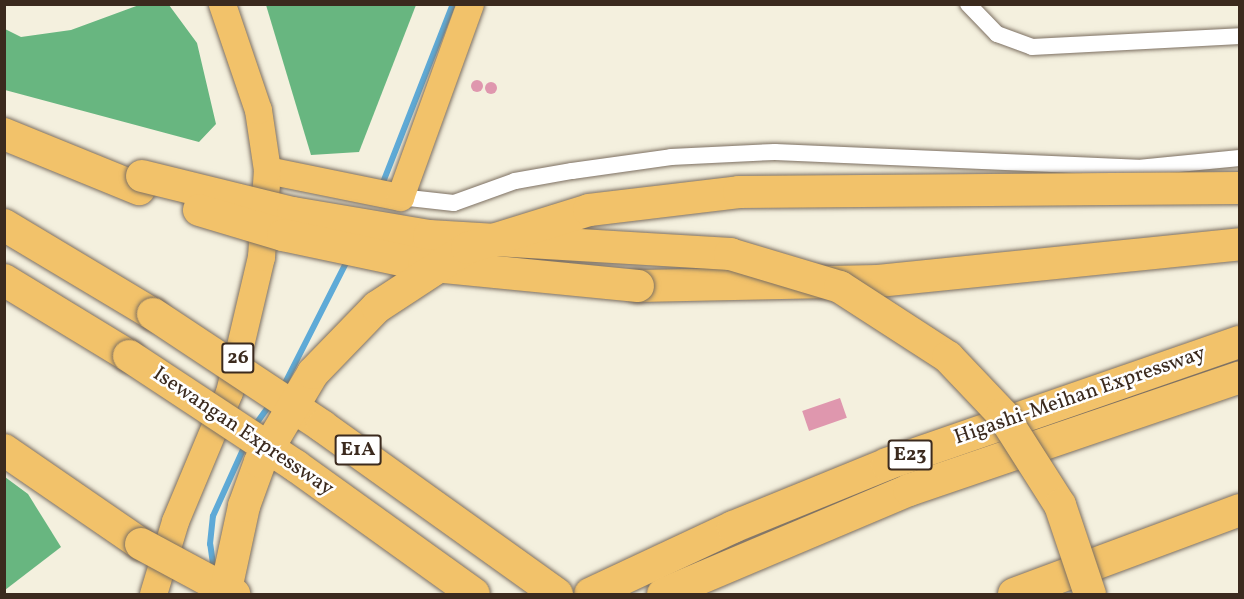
<!DOCTYPE html>
<html>
<head>
<meta charset="utf-8">
<style>
  body { margin:0 }
  #map { position:relative; width:1244px; height:599px; overflow:hidden; background:#f4f0de; font-family:Vollkorn,serif }
  div>[style] { position:absolute }
  [style*='--x'] { left:calc(var(--x)*1px); top:calc(var(--y)*1px); width:calc(var(--w)*1px); rotate:calc(var(--a)*1deg) }
  .forest>* { inset:0; background:#68b680 }
  .stream>* { height:6px; margin:-3px; padding:0 3px; transform-origin:3px; border-radius:3px; background:#5eaad7 }
  .building>* { inset:0; background:#df97ae; transform-origin:0 0 }
  .round { border-radius:50% }
  .roads { filter:drop-shadow(0 0 2px #7c6f61) drop-shadow(0 0 2px #7c6f61) }
  .street>* { height:16px; margin:-8px; padding:0 8px; transform-origin:8px; border-radius:8px; background:#fff }
  .primary>* { height:27px; margin:-13.5px; padding:0 13.5px; transform-origin:13.5px; border-radius:13.5px; background:#f2c26a }
  .highway>* { height:32px; margin:-16px; padding:0 16px; transform-origin:16px; border-radius:16px; background:#f2c26a }
  .bridges { filter:drop-shadow(0 0 2px #7c6f61) drop-shadow(0 0 2px #7c6f61) }
  .highway-bridge>* { height:32px; margin:-16px; padding:0 16px; transform-origin:16px; border-radius:16px; background:#f2c26a }
  span { translate:-50% -50%; white-space:nowrap; text-align:center; line-height:1.15; -webkit-text-stroke:5px #fff; paint-order:stroke }
  .shield-label span { padding:2px 4px; background:#fff; border:2px solid; border-radius:4px; -webkit-text-stroke-width:0 }
  .shield-label { font-size:20px; color:#3b2a1e; font-weight:700 }
  .street-label { font-size:21px; color:#3b2a1e }
  .frame { position:absolute; inset:0; border:6px solid #3b2a1e; pointer-events:none }
</style>
</head>
<body>
<div id="map">
  <div class="forest">
    <i style="clip-path:polygon(139px 5px,169px 5px,197px 43px,216px 124px,199px 142px,5px 90px,5px 29px,21px 37px,71px 30px)"></i>
    <i style="clip-path:polygon(266px 5px,416px 5px,359px 152px,311px 155px)"></i>
    <i style="clip-path:polygon(5px 477px,28px 494px,61px 547px,5px 590px)"></i>
  </div>
  <div class="stream">
    <i style="--x:382;--y:185;--w:194;--a:-68.6"></i>
    <i style="--x:282;--y:389;--w:146;--a:-63.1"></i>
    <i style="--x:253;--y:428;--w:32;--a:-54"></i>
    <i style="--x:214;--y:571;--w:27;--a:-98"></i>
    <i style="--x:210;--y:544;--w:28;--a:-84"></i>
    <i style="--x:213;--y:516;--w:78;--a:-65.7"></i>
  </div>
  <div class="building">
    <i class="round" style="left:471px;top:80px;width:12px;height:12px"></i>
    <i class="round" style="left:485px;top:82px;width:12px;height:12px"></i>
    <i style="left:840px;top:398px;width:21px;height:40px;rotate:71deg"></i>
  </div>
  <div class="roads">
    <div class="street">
      <i style="--x:968;--y:4;--w:42;--a:46"></i>
      <i style="--x:997;--y:34;--w:37;--a:20"></i>
      <i style="--x:1032;--y:47;--w:208;--a:-3"></i>
      <i style="--x:400;--y:197;--w:54;--a:6.3"></i>
      <i style="--x:454;--y:203;--w:65;--a:-19.8"></i>
      <i style="--x:515;--y:181;--w:58;--a:-10"></i>
      <i style="--x:572;--y:171;--w:100;--a:-8"></i>
      <i style="--x:671;--y:157;--w:104;--a:-2.8"></i>
      <i style="--x:775;--y:152;--w:363;--a:2.5"></i>
      <i style="--x:1138;--y:168;--w:102;--a:-5.6"></i>
    </div>
    <div class="primary">
      <i style="--x:267;--y:170;--w:136;--a:11.5"></i>
      <i style="--x:400;--y:197;--w:205;--a:-70.1"></i>
      <i style="--x:153;--y:594;--w:76;--a:-73.2"></i>
      <i style="--x:175;--y:521;--w:140;--a:-67.3"></i>
      <i style="--x:229;--y:392;--w:139;--a:-76.7"></i>
      <i style="--x:261;--y:257;--w:87;--a:-86.1"></i>
      <i style="--x:267;--y:170;--w:61;--a:-98.5"></i>
      <i style="--x:258;--y:110;--w:112;--a:-108.8"></i>
    </div>
    <div class="highway">
      <i style="--x:4;--y:134;--w:146;--a:22.2"></i>
      <i style="--x:4;--y:225;--w:174;--a:30.9"></i>
      <i style="--x:4;--y:280;--w:146;--a:31.3"></i>
      <i style="--x:638;--y:286;--w:240;--a:-1.2"></i>
      <i style="--x:878;--y:281;--w:364;--a:-5.8"></i>
      <i style="--x:4;--y:450;--w:166;--a:34.5"></i>
      <i style="--x:590;--y:594;--w:158;--a:-25.1"></i>
      <i style="--x:733;--y:527;--w:166;--a:-22.2"></i>
      <i style="--x:887;--y:464;--w:373;--a:-19.1"></i>
      <i style="--x:663;--y:594;--w:267;--a:-22.9"></i>
      <i style="--x:909;--y:490;--w:350;--a:-18.8"></i>
      <i style="--x:1014;--y:594;--w:241;--a:-20.4"></i>
    </div>
  </div>
  <div class="bridges">
    <div class="highway-bridge">
      <i style="--x:142;--y:176;--w:155;--a:13.8"></i>
      <i style="--x:293;--y:213;--w:138;--a:9.6"></i>
      <i style="--x:429;--y:236;--w:302;--a:3.4"></i>
      <i style="--x:730;--y:254;--w:115;--a:16.7"></i>
      <i style="--x:840;--y:287;--w:129;--a:32.9"></i>
      <i style="--x:948;--y:357;--w:79;--a:46.5"></i>
      <i style="--x:1002;--y:414;--w:108;--a:57.5"></i>
      <i style="--x:1060;--y:505;--w:94;--a:71.4"></i>
      <i style="--x:199;--y:210;--w:88;--a:16.6"></i>
      <i style="--x:283;--y:235;--w:144;--a:12"></i>
      <i style="--x:424;--y:265;--w:215;--a:5.6"></i>
      <i style="--x:153;--y:314;--w:203;--a:33.5"></i>
      <i style="--x:322;--y:426;--w:289;--a:35.6"></i>
      <i style="--x:129;--y:356;--w:200;--a:33.4"></i>
      <i style="--x:296;--y:466;--w:219;--a:35.7"></i>
      <i style="--x:141;--y:544;--w:106;--a:28.3"></i>
      <i style="--x:225;--y:594;--w:90;--a:-77.8"></i>
      <i style="--x:244;--y:506;--w:47;--a:-70"></i>
      <i style="--x:260;--y:462;--w:104;--a:-59.2"></i>
      <i style="--x:313;--y:373;--w:92;--a:-45.9"></i>
      <i style="--x:377;--y:307;--w:108;--a:-33.2"></i>
      <i style="--x:467;--y:248;--w:128;--a:-17.3"></i>
      <i style="--x:589;--y:210;--w:151;--a:-6.8"></i>
      <i style="--x:739;--y:192;--w:501;--a:-0.46"></i>
    </div>
  </div>
  <div class="shield-label">
    <span style="left:238px;top:358px">26</span>
    <span style="left:358px;top:450px">E1A</span>
    <span style="left:910px;top:455px">E23</span>
  </div>
  <div class="street-label">
    <span style="left:1080px;top:396px;rotate:-19deg">Higashi-Meihan Expressway</span>
    <span style="left:243px;top:432px;rotate:34deg">Isewangan Expressway</span>
  </div>
  <div class="frame"></div>
</div>
</body>
</html>
